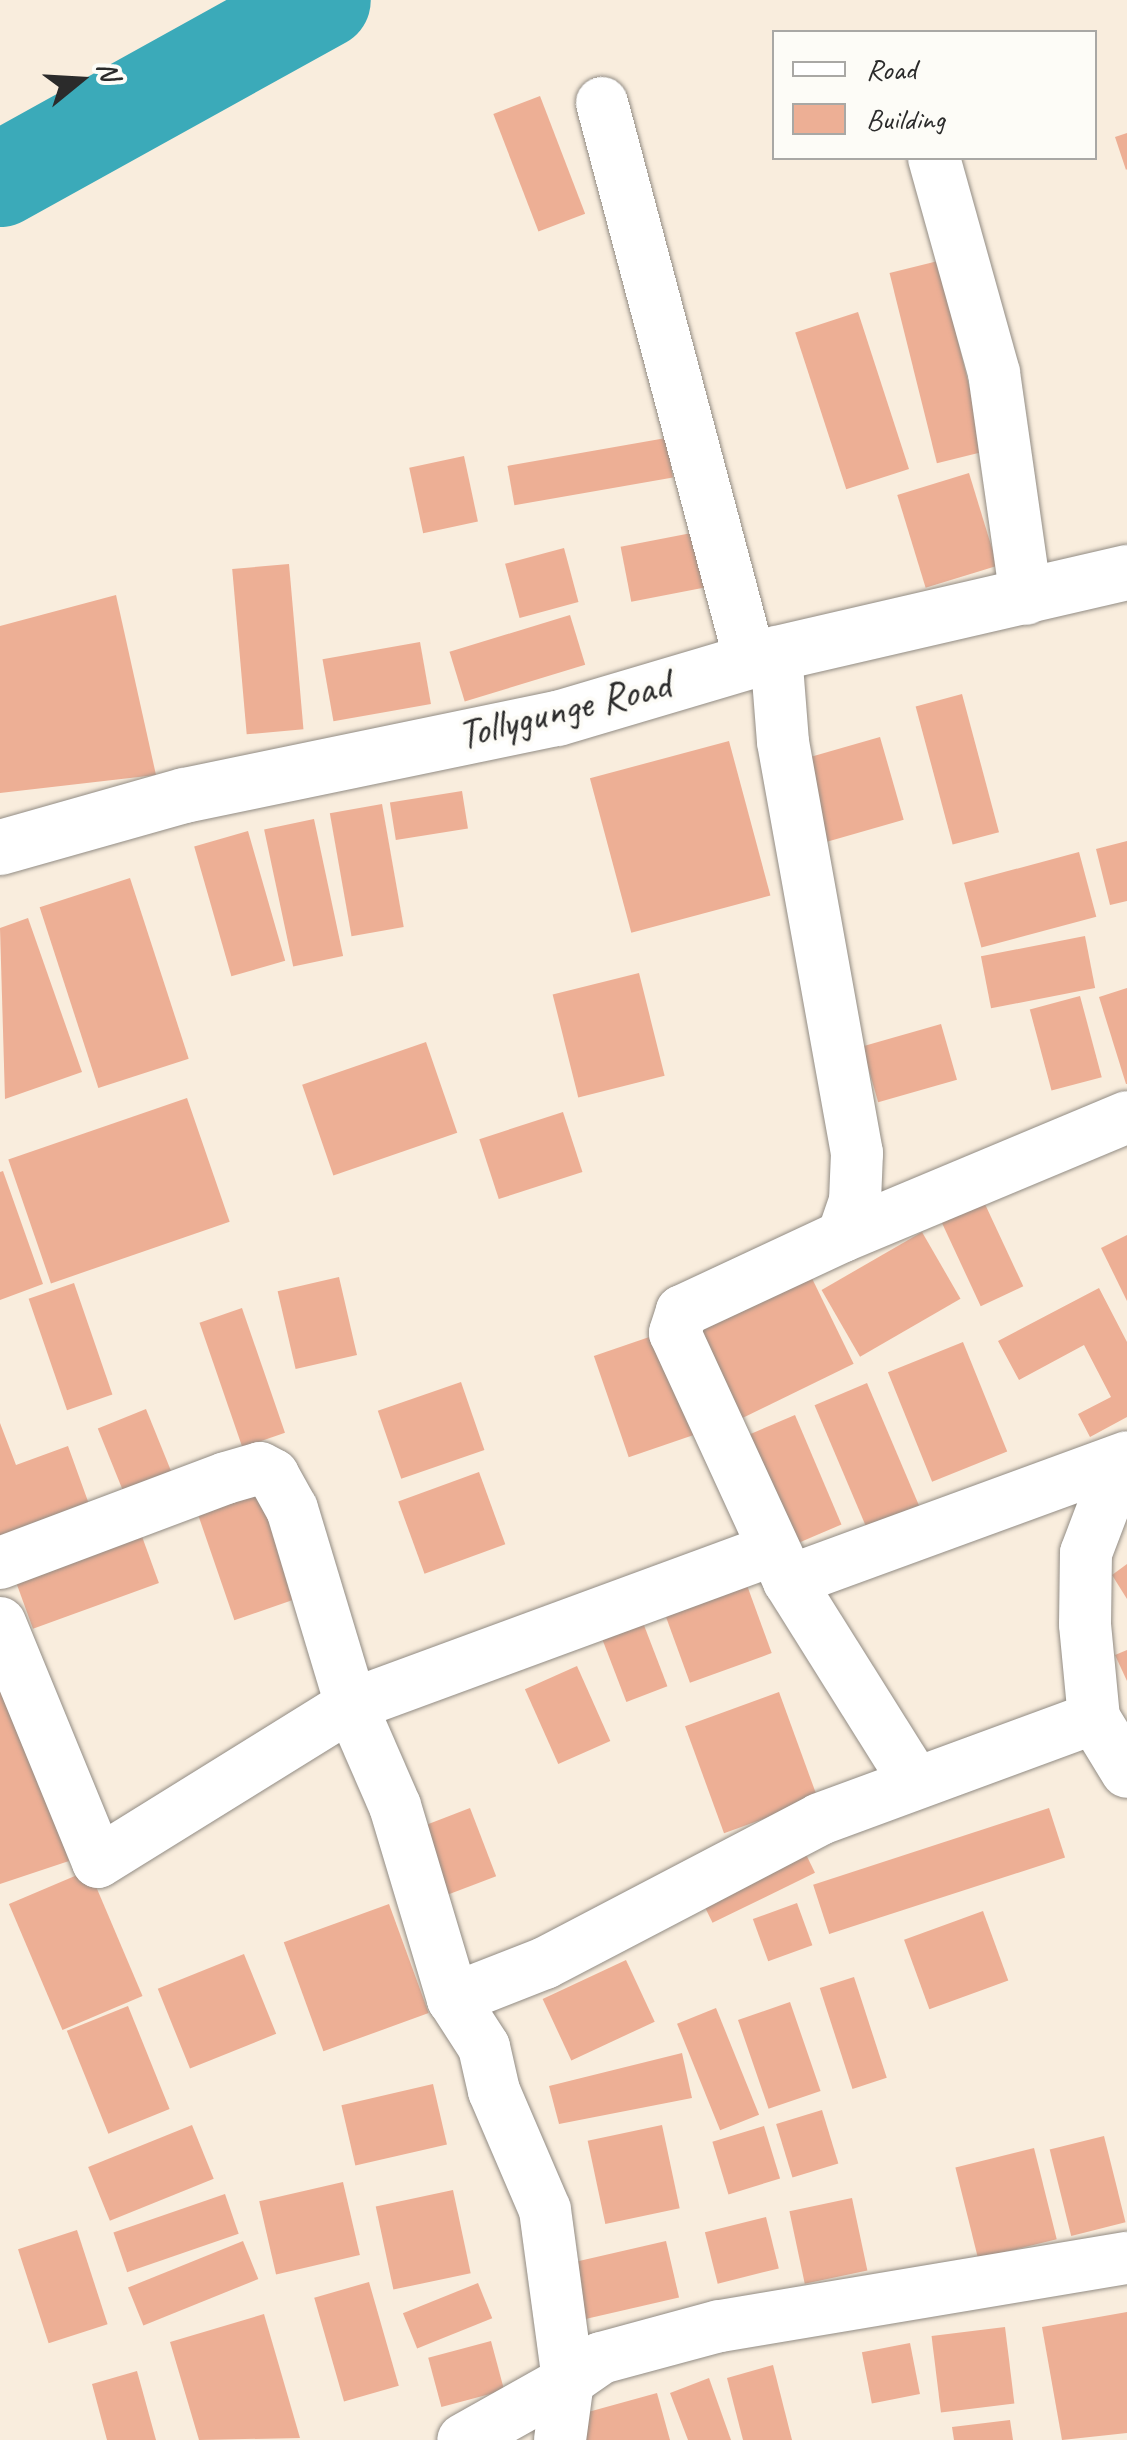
<!DOCTYPE html>
<html>
<head>
<meta charset="utf-8">
<style>
  body { margin:0 }
  #map { position:relative; width:1127px; height:2440px; overflow:hidden; background:#f9eddd; font-family:Caveat,sans-serif }
  div>[style] { position:absolute }
  [style*='--x'] { left:calc(var(--x)*1px); top:calc(var(--y)*1px); width:calc(var(--w)*1px); rotate:calc(var(--a)*1deg) }
  .river>* { height:95px; margin:-47.5px; padding:0 47.5px; transform-origin:47.5px; border-radius:47.5px; background:#3baab9 }
  .building>* { inset:0; background:#edaf95; transform-origin:0 0 }
  .roads { filter:drop-shadow(0 0 2px #928c84) drop-shadow(0 0 2px #928c84) }
  .minor>* { height:52px; margin:-26px; padding:0 26px; transform-origin:26px; border-radius:26px; background:#fff }
  .tertiary>* { height:55px; margin:-27.5px; padding:0 27.5px; transform-origin:27.5px; border-radius:27.5px; background:#fff }
  span { translate:-50% -50%; white-space:nowrap; text-align:center; line-height:1.15; -webkit-text-stroke:8px #fdfcf7; paint-order:stroke }
  .street-label { font-size:42px; color:#2b2b2b }
  .legend { position:absolute; left:772px; top:30px; width:325px; height:130px; box-sizing:border-box; background:#fdfcf7; border:2px solid #a9a8a5; margin:0; padding:12px 18px; list-style:none; font-size:30px; color:#2b2b2b }
  .legend li { display:flex; align-items:center; gap:20px; height:50px }
  .legend b { width:50px; border:2px solid #a9a8a5 }
  .north { position:absolute; left:30px; top:30px; width:100px; height:100px; -webkit-text-stroke:8px #fdfcf7; paint-order:stroke; rotate:72deg; font-size:28px; font-weight:700; line-height:40px; text-align:center; color:#2b2b2b }
  .north::after { content:''; display:block; margin:auto; width:35px; height:45px; background:#2b2b2b; clip-path:polygon(50% 0,100% 100%,50% 72%,0 100%) }
</style>
</head>
<body>
<div id="map">
  <div class="river">
    <i style="--x:0;--y:179;--w:369;--a:-29"></i>
  </div>
  <div class="building">
    <i style="left:540px;top:96px;width:126px;height:50px;rotate:69deg"></i>
    <i style="clip-path:polygon(1127px 133px,1127px 169px,1126px 170px,1115px 137px)"></i>
    <i style="left:938px;top:261px;width:196px;height:50px;rotate:76deg"></i>
    <i style="left:858px;top:312px;width:165px;height:66px;rotate:72deg"></i>
    <i style="left:666px;top:438px;width:40px;height:161px;rotate:80deg"></i>
    <i style="left:464px;top:456px;width:67px;height:56px;rotate:78deg"></i>
    <i style="left:969px;top:473px;width:97px;height:75px;rotate:73deg"></i>
    <i style="left:707px;top:530px;width:56px;height:88px;rotate:79deg"></i>
    <i style="left:564px;top:548px;width:56px;height:61px;rotate:75deg"></i>
    <i style="left:289px;top:564px;width:166px;height:57px;rotate:85deg"></i>
    <i style="clip-path:polygon(116px 595px,156px 775px,0 793px,0 626px)"></i>
    <i style="left:570px;top:615px;width:52px;height:126px;rotate:73deg"></i>
    <i style="left:420px;top:642px;width:63px;height:99px;rotate:80deg"></i>
    <i style="left:962px;top:694px;width:143px;height:48px;rotate:75deg"></i>
    <i style="left:880px;top:737px;width:86px;height:87px;rotate:74deg"></i>
    <i style="left:729px;top:741px;width:160px;height:144px;rotate:75deg"></i>
    <i style="left:462px;top:791px;width:38px;height:73px;rotate:81deg"></i>
    <i style="left:382px;top:804px;width:125px;height:53px;rotate:80deg"></i>
    <i style="left:314px;top:819px;width:140px;height:51px;rotate:78deg"></i>
    <i style="left:248px;top:831px;width:135px;height:56px;rotate:74deg"></i>
    <i style="clip-path:polygon(1127px 841px,1127px 901px,1110px 905px,1096px 849px)"></i>
    <i style="left:1079px;top:852px;width:67px;height:119px;rotate:75deg"></i>
    <i style="left:130px;top:878px;width:190px;height:95px;rotate:72deg"></i>
    <i style="clip-path:polygon(28px 918px,82px 1072px,5px 1099px,0 928px)"></i>
    <i style="left:1085px;top:936px;width:53px;height:106px;rotate:79deg"></i>
    <i style="left:639px;top:973px;width:106px;height:89px;rotate:76deg"></i>
    <i style="clip-path:polygon(1127px 988px,1127px 1084px,1126px 1084px,1099px 997px)"></i>
    <i style="left:1080px;top:996px;width:84px;height:52px;rotate:75deg"></i>
    <i style="left:941px;top:1024px;width:58px;height:82px;rotate:74deg"></i>
    <i style="left:426px;top:1042px;width:96px;height:131px;rotate:71deg"></i>
    <i style="left:187px;top:1098px;width:131px;height:189px;rotate:71deg"></i>
    <i style="left:563px;top:1112px;width:63px;height:88px;rotate:72deg"></i>
    <i style="clip-path:polygon(3px 1171px,43px 1284px,0 1300px,0 1172px)"></i>
    <i style="left:984px;top:1202px;width:93px;height:47px;rotate:65deg"></i>
    <i style="left:922px;top:1232px;width:77px;height:116px;rotate:60deg"></i>
    <i style="clip-path:polygon(1127px 1235px,1127px 1301px,1101px 1248px)"></i>
    <i style="left:805px;top:1264px;width:111px;height:134px;rotate:64deg"></i>
    <i style="left:339px;top:1277px;width:80px;height:63px;rotate:77deg"></i>
    <i style="left:74px;top:1283px;width:118px;height:48px;rotate:71deg"></i>
    <i style="clip-path:polygon(1099px 1288px,1127px 1342px,1127px 1417px,1090px 1437px,1078px 1414px,1111px 1397px,1084px 1345px,1019px 1380px,998px 1341px)"></i>
    <i style="left:242px;top:1308px;width:132px;height:45px;rotate:71deg"></i>
    <i style="left:661px;top:1333px;width:107px;height:71px;rotate:71deg"></i>
    <i style="left:963px;top:1342px;width:118px;height:81px;rotate:68deg"></i>
    <i style="left:461px;top:1382px;width:72px;height:88px;rotate:71deg"></i>
    <i style="left:867px;top:1383px;width:138px;height:57px;rotate:67deg"></i>
    <i style="left:146px;top:1409px;width:82px;height:52px;rotate:68deg"></i>
    <i style="left:795px;top:1415px;width:119px;height:56px;rotate:67deg"></i>
    <i style="clip-path:polygon(0 1423px,16px 1465px,68px 1446px,94px 1518px,0 1552px)"></i>
    <i style="left:479px;top:1472px;width:77px;height:86px;rotate:70deg"></i>
    <i style="left:258px;top:1483px;width:122px;height:67px;rotate:71deg"></i>
    <i style="left:136px;top:1520px;width:67px;height:134px;rotate:70deg"></i>
    <i style="clip-path:polygon(1127px 1564px,1127px 1599px,1112px 1575px)"></i>
    <i style="left:744px;top:1577px;width:81px;height:87px;rotate:70deg"></i>
    <i style="left:642px;top:1620px;width:71px;height:44px;rotate:69deg"></i>
    <i style="clip-path:polygon(1127px 1650px,1127px 1681px,1115px 1655px)"></i>
    <i style="clip-path:polygon(0 1660px,69px 1861px,0 1884px)"></i>
    <i style="left:577px;top:1666px;width:82px;height:57px;rotate:66deg"></i>
    <i style="left:779px;top:1692px;width:114px;height:100px;rotate:70deg"></i>
    <i style="left:470px;top:1808px;width:73px;height:57px;rotate:69deg"></i>
    <i style="left:1049px;top:1808px;width:52px;height:248px;rotate:72deg"></i>
    <i style="left:797px;top:1836px;width:41px;height:114px;rotate:64deg"></i>
    <i style="left:89px;top:1870px;width:137px;height:87px;rotate:67deg"></i>
    <i style="left:797px;top:1903px;width:45px;height:47px;rotate:70deg"></i>
    <i style="left:389px;top:1904px;width:116px;height:112px;rotate:70deg"></i>
    <i style="left:983px;top:1911px;width:74px;height:84px;rotate:70deg"></i>
    <i style="left:244px;top:1954px;width:86px;height:93px;rotate:68deg"></i>
    <i style="left:626px;top:1960px;width:68px;height:92px;rotate:65deg"></i>
    <i style="left:854px;top:1977px;width:106px;height:36px;rotate:72deg"></i>
    <i style="left:790px;top:2002px;width:94px;height:55px;rotate:71deg"></i>
    <i style="left:128px;top:2006px;width:111px;height:66px;rotate:68deg"></i>
    <i style="left:716px;top:2008px;width:115px;height:42px;rotate:68deg"></i>
    <i style="clip-path:polygon(682px 2053px,692px 2098px,559px 2124px,549px 2086px)"></i>
    <i style="left:433px;top:2084px;width:62px;height:94px;rotate:77deg"></i>
    <i style="left:822px;top:2110px;width:56px;height:48px;rotate:73deg"></i>
    <i style="left:192px;top:2125px;width:58px;height:112px;rotate:68deg"></i>
    <i style="left:662px;top:2125px;width:85px;height:76px;rotate:78deg"></i>
    <i style="left:764px;top:2126px;width:55px;height:54px;rotate:73deg"></i>
    <i style="left:1104px;top:2136px;width:89px;height:56px;rotate:76deg"></i>
    <i style="left:1034px;top:2148px;width:94px;height:81px;rotate:76deg"></i>
    <i style="left:343px;top:2182px;width:75px;height:86px;rotate:77deg"></i>
    <i style="left:453px;top:2190px;width:85px;height:79px;rotate:78deg"></i>
    <i style="left:225px;top:2194px;width:42px;height:118px;rotate:71deg"></i>
    <i style="left:852px;top:2198px;width:74px;height:64px;rotate:78deg"></i>
    <i style="left:766px;top:2217px;width:53px;height:63px;rotate:76deg"></i>
    <i style="left:77px;top:2230px;width:99px;height:62px;rotate:72deg"></i>
    <i style="left:243px;top:2241px;width:41px;height:124px;rotate:68deg"></i>
    <i style="left:666px;top:2241px;width:58px;height:106px;rotate:77deg"></i>
    <i style="left:369px;top:2282px;width:108px;height:57px;rotate:74deg"></i>
    <i style="left:478px;top:2283px;width:38px;height:81px;rotate:68deg"></i>
    <i style="clip-path:polygon(1127px 2312px,1127px 2433px,1062px 2440px,1042px 2327px)"></i>
    <i style="clip-path:polygon(264px 2314px,300px 2438px,199px 2440px,170px 2342px)"></i>
    <i style="left:1005px;top:2327px;width:77px;height:74px;rotate:83deg"></i>
    <i style="left:491px;top:2341px;width:51px;height:65px;rotate:75deg"></i>
    <i style="left:910px;top:2343px;width:52px;height:49px;rotate:79deg"></i>
    <i style="clip-path:polygon(773px 2365px,792px 2440px,743px 2440px,727px 2378px)"></i>
    <i style="clip-path:polygon(137px 2371px,156px 2440px,107px 2440px,92px 2384px)"></i>
    <i style="clip-path:polygon(709px 2378px,731px 2440px,688px 2440px,670px 2393px)"></i>
    <i style="clip-path:polygon(657px 2393px,670px 2440px,576px 2440px,570px 2417px)"></i>
    <i style="clip-path:polygon(1010px 2420px,1013px 2440px,954px 2440px,952px 2427px)"></i>
  </div>
  <div class="roads">
    <div class="minor">
      <i style="--x:602;--y:103;--w:576;--a:75.12"></i>
      <i style="--x:934;--y:158;--w:223;--a:74.4"></i>
      <i style="--x:994;--y:373;--w:228;--a:81.9"></i>
      <i style="--x:776;--y:653;--w:89;--a:85.5"></i>
      <i style="--x:783;--y:742;--w:418;--a:79.8"></i>
      <i style="--x:857;--y:1153;--w:48;--a:92.4"></i>
      <i style="--x:855;--y:1201;--w:37;--a:109"></i>
      <i style="--x:843;--y:1236;--w:178;--a:155"></i>
      <i style="--x:682;--y:1311;--w:23;--a:108"></i>
      <i style="--x:675;--y:1333;--w:273;--a:65.3"></i>
      <i style="--x:789;--y:1581;--w:237;--a:57.9"></i>
      <i style="--x:843;--y:1236;--w:308;--a:-22.7"></i>
      <i style="--x:0;--y:1563;--w:241;--a:-20.6"></i>
      <i style="--x:226;--y:1478;--w:35;--a:-16"></i>
      <i style="--x:260;--y:1468;--w:15;--a:28"></i>
      <i style="--x:273;--y:1475;--w:39;--a:61"></i>
      <i style="--x:292;--y:1509;--w:205;--a:73.2"></i>
      <i style="--x:351;--y:1705;--w:110;--a:66.5"></i>
      <i style="--x:395;--y:1806;--w:202;--a:73.3"></i>
      <i style="--x:453;--y:1999;--w:99;--a:-21.4"></i>
      <i style="--x:545;--y:1963;--w:310;--a:-27.6"></i>
      <i style="--x:820;--y:1819;--w:292;--a:-20.2"></i>
      <i style="--x:1094;--y:1718;--w:63;--a:58.6"></i>
      <i style="--x:789;--y:1581;--w:360;--a:-20.1"></i>
      <i style="--x:0;--y:1623;--w:258;--a:67.7"></i>
      <i style="--x:98;--y:1862;--w:298;--a:-31.8"></i>
      <i style="--x:351;--y:1705;--w:449;--a:-20.2"></i>
      <i style="--x:1094;--y:1718;--w:94;--a:-95.5"></i>
      <i style="--x:1085;--y:1624;--w:71;--a:-89.2"></i>
      <i style="--x:1086;--y:1553;--w:62;--a:-69.2"></i>
      <i style="--x:1108;--y:1495;--w:28;--a:-46"></i>
      <i style="--x:453;--y:1999;--w:57;--a:57.1"></i>
      <i style="--x:484;--y:2047;--w:45;--a:77.2"></i>
      <i style="--x:494;--y:2091;--w:129;--a:66.8"></i>
      <i style="--x:545;--y:2210;--w:173;--a:82.3"></i>
      <i style="--x:568;--y:2381;--w:120;--a:150.7"></i>
      <i style="--x:560;--y:2440;--w:60;--a:-82.3"></i>
      <i style="--x:568;--y:2381;--w:40;--a:-34.9"></i>
      <i style="--x:601;--y:2358;--w:123;--a:-15.1"></i>
      <i style="--x:720;--y:2326;--w:413;--a:-9.5"></i>
    </div>
    <div class="tertiary">
      <i style="--x:0;--y:847;--w:191;--a:-15.8"></i>
      <i style="--x:184;--y:795;--w:381;--a:-11.7"></i>
      <i style="--x:557;--y:718;--w:228;--a:-16.5"></i>
      <i style="--x:776;--y:653;--w:360;--a:-13"></i>
    </div>
  </div>
  <div class="street-label">
    <span style="left:564px;top:710px;rotate:-14deg">Tollygunge Road</span>
  </div>
  <ul class="legend">
  <li><b style="height:12px;background:#fff"></b>Road</li>
  <li><b style="height:28px;background:#edaf95"></b>Building</li>
  </ul>
  <div class="north">N</div>
</div>
</body>
</html>
